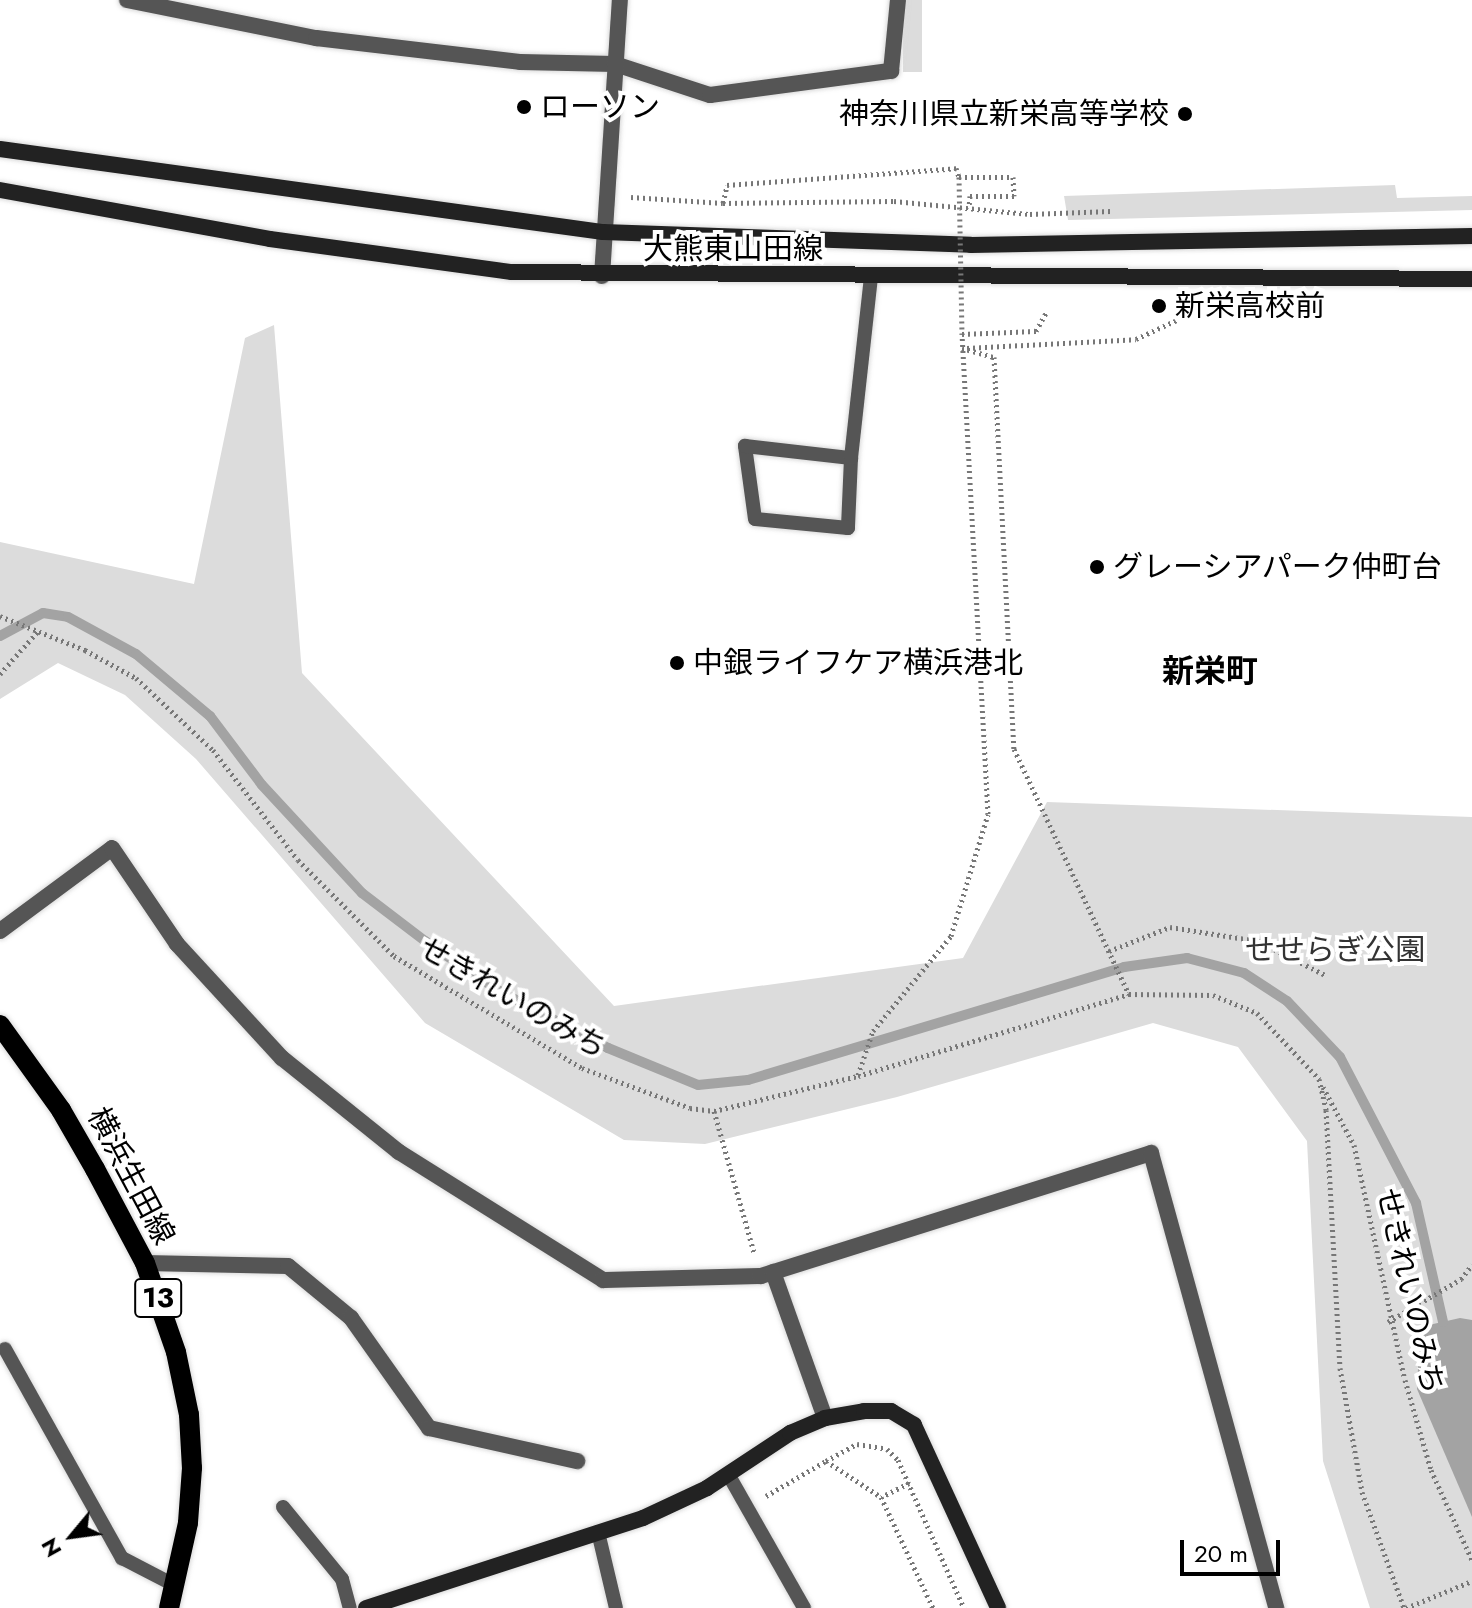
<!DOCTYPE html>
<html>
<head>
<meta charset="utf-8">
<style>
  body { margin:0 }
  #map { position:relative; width:1472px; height:1608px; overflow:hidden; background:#fff; font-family:Jost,"Noto Sans JP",sans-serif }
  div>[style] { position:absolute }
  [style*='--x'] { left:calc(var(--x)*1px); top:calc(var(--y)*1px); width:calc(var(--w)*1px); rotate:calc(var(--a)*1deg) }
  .green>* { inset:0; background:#dcdcdc; transform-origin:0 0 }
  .water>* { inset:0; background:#a3a3a3 }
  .stream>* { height:10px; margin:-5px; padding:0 5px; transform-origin:5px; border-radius:5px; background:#a3a3a3 }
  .path>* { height:5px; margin-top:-2.5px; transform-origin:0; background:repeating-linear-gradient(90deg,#777 0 2px,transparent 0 6px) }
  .roads { filter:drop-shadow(0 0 2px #dbdbdb) drop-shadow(0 0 2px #dbdbdb) }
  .lane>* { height:14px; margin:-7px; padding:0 7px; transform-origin:7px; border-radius:7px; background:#555 }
  .street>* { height:16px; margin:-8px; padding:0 8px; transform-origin:8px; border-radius:8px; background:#555 }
  .secondary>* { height:16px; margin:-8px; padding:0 8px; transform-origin:8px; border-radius:8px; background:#222 }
  .primary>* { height:20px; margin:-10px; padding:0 10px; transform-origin:10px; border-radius:10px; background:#000 }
  .path-bridge>* { height:5px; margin-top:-2.5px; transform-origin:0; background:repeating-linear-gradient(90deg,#777 0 2px,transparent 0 6px) }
  .dots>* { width:22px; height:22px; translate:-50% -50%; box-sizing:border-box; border:4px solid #fff; border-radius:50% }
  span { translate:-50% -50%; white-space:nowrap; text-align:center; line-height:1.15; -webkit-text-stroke:8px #fff; paint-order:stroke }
  .shield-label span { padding:2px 6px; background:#fff; border:2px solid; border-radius:6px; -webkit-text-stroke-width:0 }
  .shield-label { font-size:28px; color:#000; font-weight:700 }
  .poi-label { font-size:30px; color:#000 }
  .left { translate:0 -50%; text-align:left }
  .right { translate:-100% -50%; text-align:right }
  .street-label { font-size:30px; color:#000 }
  .park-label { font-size:30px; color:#333 }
  .neighbourhood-label { font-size:32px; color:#000; font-weight:700 }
  .north { position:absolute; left:32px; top:1496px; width:80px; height:80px; -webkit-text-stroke:6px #fff; paint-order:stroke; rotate:241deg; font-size:22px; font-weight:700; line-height:32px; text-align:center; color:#000 }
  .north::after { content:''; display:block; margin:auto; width:28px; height:36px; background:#000; clip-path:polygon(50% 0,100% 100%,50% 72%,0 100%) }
  .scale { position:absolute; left:1180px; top:1540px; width:100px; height:36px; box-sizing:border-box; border:4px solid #000; border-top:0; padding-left:10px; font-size:24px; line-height:28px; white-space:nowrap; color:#000; -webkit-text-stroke:6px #fff; paint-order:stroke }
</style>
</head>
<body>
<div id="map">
  <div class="green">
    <i style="left:903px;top:0;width:19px;height:72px"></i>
    <i style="clip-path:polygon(1395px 185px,1397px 198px,1472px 196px,1472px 210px,1068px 220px,1064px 196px)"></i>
    <i style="clip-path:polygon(274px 325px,302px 673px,614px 1006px,963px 958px,1047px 802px,1472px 817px,1472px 1608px,1370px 1608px,1323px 1461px,1307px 1141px,1238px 1047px,1153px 1023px,897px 1097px,705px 1144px,624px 1140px,425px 1023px,196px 759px,125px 695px,58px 663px,0 699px,0 542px,194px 584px,245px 338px)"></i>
  </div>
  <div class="water">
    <i style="clip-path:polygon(1460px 1318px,1472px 1320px,1472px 1517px,1417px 1389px,1420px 1327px)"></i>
  </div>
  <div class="stream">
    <i style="--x:0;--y:636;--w:49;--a:-28.1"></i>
    <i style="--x:43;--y:613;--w:25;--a:9"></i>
    <i style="--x:68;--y:617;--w:77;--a:28.6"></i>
    <i style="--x:136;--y:654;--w:97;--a:40"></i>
    <i style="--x:210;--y:716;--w:86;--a:53"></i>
    <i style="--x:262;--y:785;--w:147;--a:47.2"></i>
    <i style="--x:362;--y:893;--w:79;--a:37.3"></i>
    <i style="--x:425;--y:941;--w:89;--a:34"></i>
    <i style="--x:499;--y:991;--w:123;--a:27.6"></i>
    <i style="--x:608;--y:1048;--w:97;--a:22.3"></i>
    <i style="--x:698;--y:1085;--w:50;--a:-5.7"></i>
    <i style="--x:748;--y:1080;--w:393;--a:-16.7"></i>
    <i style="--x:1124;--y:967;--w:64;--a:-8.1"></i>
    <i style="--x:1187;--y:958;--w:59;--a:14.7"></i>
    <i style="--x:1244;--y:973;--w:51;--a:33.1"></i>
    <i style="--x:1287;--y:1001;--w:77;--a:46.6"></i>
    <i style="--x:1340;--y:1057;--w:165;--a:62.5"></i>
    <i style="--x:1416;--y:1203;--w:122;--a:77.2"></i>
  </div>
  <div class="path">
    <i style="--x:631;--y:197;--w:92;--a:3.7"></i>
    <i style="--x:723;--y:203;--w:171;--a:-0.7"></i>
    <i style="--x:894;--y:201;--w:137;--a:5.5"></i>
    <i style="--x:1030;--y:214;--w:81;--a:-2.1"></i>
    <i style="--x:723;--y:203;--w:18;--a:-77"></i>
    <i style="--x:727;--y:185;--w:230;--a:-4.2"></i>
    <i style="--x:956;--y:168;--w:9;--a:72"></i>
    <i style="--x:959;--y:177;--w:54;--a:0"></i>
    <i style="--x:1013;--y:177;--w:19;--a:87"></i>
    <i style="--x:1014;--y:196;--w:44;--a:180"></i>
    <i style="--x:970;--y:196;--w:12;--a:95"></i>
    <i style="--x:962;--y:348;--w:33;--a:16"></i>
    <i style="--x:994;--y:357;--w:393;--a:87.1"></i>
    <i style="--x:1014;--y:749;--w:271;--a:64.9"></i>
    <i style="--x:967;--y:348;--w:169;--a:-3"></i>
    <i style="--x:1136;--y:339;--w:47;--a:-24.9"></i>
    <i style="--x:0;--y:616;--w:92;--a:21.8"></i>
    <i style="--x:85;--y:650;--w:58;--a:28.8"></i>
    <i style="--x:136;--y:678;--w:105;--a:43.1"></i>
    <i style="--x:213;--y:750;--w:139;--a:52.3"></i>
    <i style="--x:298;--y:860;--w:136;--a:45"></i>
    <i style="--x:394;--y:956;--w:219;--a:30.8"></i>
    <i style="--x:582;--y:1068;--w:115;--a:20.3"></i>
    <i style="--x:690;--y:1108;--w:24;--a:7"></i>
    <i style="--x:714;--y:1111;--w:148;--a:-13.7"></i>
    <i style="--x:858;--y:1076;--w:283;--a:-16.8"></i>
    <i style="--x:1129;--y:994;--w:84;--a:0.7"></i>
    <i style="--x:1213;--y:995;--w:48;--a:22.2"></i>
    <i style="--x:1257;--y:1013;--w:91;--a:46.8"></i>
    <i style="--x:1319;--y:1079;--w:32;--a:77"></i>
    <i style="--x:1326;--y:1110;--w:258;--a:86.9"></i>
    <i style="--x:1340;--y:1368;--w:126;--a:79.9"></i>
    <i style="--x:1362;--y:1492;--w:123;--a:70.1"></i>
    <i style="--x:0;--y:674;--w:57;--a:-48.5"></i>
    <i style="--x:1109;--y:951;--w:66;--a:-21.5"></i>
    <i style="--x:1170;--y:927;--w:89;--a:9"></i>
    <i style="--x:1258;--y:941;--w:77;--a:26.9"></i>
    <i style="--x:858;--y:1075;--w:46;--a:-71.2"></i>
    <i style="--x:873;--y:1031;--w:123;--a:-50.6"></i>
    <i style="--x:951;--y:936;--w:127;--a:-73.1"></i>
    <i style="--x:988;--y:814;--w:481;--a:-93.1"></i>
    <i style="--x:962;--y:334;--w:74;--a:-2.3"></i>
    <i style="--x:1036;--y:331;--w:23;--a:-61"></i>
    <i style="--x:1323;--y:1087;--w:66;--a:61.9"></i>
    <i style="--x:1354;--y:1145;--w:240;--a:77.8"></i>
    <i style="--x:1405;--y:1380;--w:94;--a:73.9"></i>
    <i style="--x:1431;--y:1470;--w:99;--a:65.5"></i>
    <i style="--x:714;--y:1111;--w:147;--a:74.2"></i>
    <i style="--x:1388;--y:1322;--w:85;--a:-30.5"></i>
    <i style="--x:1461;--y:1279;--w:18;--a:-52"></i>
    <i style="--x:826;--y:1461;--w:35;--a:-29"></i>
    <i style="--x:857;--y:1444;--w:30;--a:9"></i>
    <i style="--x:887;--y:1449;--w:16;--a:45"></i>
    <i style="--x:898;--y:1460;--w:162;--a:66"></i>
    <i style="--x:909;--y:1483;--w:31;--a:153"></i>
    <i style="--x:881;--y:1497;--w:123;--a:64.9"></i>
    <i style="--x:766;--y:1496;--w:69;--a:-30.3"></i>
    <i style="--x:826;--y:1461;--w:66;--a:33.2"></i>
    <i style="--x:1406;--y:1608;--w:71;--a:-22.2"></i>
  </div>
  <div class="roads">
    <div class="lane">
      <i style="--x:851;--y:458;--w:70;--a:92.5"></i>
      <i style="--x:848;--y:528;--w:93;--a:-174.5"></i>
      <i style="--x:755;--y:519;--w:74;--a:-97.8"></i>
      <i style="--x:745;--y:446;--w:107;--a:6.5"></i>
      <i style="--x:851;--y:458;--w:181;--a:-83.7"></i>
      <i style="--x:5;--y:1349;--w:240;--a:60.8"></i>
      <i style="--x:122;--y:1558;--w:59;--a:27.4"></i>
      <i style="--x:728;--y:1474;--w:154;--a:60.4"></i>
      <i style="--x:283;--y:1507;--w:93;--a:50.7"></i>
      <i style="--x:342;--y:1579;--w:30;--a:75"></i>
      <i style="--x:598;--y:1532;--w:78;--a:76.7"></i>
    </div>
    <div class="street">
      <i style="--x:127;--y:0;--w:193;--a:11.4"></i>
      <i style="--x:316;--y:38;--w:205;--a:6.7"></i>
      <i style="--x:520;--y:62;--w:95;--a:1.2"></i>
      <i style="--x:615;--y:64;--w:100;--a:18.1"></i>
      <i style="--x:710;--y:95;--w:183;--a:-7.6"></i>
      <i style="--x:891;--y:71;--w:71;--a:-84.4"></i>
      <i style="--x:602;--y:276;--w:277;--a:-86.3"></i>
      <i style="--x:0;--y:931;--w:139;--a:-36.5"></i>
      <i style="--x:112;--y:848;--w:116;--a:55.9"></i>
      <i style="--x:177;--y:944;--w:155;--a:47.4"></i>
      <i style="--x:282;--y:1058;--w:150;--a:38.8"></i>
      <i style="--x:399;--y:1152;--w:241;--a:32.1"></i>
      <i style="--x:603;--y:1280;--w:158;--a:-1.5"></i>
      <i style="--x:761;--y:1276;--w:409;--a:-17.5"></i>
      <i style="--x:1151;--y:1153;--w:472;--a:74.6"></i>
      <i style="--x:145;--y:1263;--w:143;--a:1.2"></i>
      <i style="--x:288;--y:1266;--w:82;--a:39.5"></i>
      <i style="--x:351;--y:1318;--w:135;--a:54.7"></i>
      <i style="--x:429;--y:1428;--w:152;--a:12.6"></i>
      <i style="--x:773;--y:1272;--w:155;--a:70.4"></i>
    </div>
    <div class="secondary">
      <i style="--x:0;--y:149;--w:609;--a:7.84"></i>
      <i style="--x:603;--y:232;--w:368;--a:2"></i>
      <i style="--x:971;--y:245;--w:501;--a:-1.03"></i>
      <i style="--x:0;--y:190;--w:274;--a:10.3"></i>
      <i style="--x:270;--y:239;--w:244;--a:7.8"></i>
      <i style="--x:512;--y:272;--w:960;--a:0.42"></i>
      <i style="--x:366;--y:1608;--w:291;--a:-18"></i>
      <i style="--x:643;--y:1518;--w:71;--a:-25.1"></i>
      <i style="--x:707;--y:1488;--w:100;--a:-33.5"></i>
      <i style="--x:790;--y:1433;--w:38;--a:-23"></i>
      <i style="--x:825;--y:1418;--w:40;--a:-10"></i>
      <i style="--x:864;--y:1411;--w:27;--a:0"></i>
      <i style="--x:891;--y:1411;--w:27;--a:31"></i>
      <i style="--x:914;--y:1425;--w:201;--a:65.3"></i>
    </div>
    <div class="primary">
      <i style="--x:0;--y:1025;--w:105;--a:54.3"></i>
      <i style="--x:61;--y:1110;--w:68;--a:60"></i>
      <i style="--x:95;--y:1169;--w:106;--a:62"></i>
      <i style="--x:145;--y:1263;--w:94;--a:70.8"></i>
      <i style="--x:176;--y:1352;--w:64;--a:78.3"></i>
      <i style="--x:189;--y:1415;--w:53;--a:86.8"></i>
      <i style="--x:192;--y:1468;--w:55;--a:94.2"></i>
      <i style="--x:188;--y:1523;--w:87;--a:102.6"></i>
    </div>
  </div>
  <div class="path-bridge">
    <i style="--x:959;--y:177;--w:157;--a:88.9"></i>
  </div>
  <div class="dots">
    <i style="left:524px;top:107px;background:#000"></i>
    <i style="left:1185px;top:114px;background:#000"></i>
    <i style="left:1159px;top:306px;background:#000"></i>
    <i style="left:1097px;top:567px;background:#000"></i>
    <i style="left:677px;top:663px;background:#000"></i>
  </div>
  <div class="shield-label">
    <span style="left:158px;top:1298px">13</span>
  </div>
  <div class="poi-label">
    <span class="left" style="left:540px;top:107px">ローソン</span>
    <span class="right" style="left:1169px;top:114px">神奈川県立新栄高等学校</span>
    <span class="left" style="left:1175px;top:306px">新栄高校前</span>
    <span class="left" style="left:1113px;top:567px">グレーシアパーク仲町台</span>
    <span class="left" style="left:693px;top:663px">中銀ライフケア横浜港北</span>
  </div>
  <div class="street-label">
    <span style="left:733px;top:249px">大熊東山田線</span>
    <span style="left:513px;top:998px;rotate:30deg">せきれいのみち</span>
    <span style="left:131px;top:1176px;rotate:62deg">横浜生田線</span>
    <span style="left:1410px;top:1291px;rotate:77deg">せきれいのみち</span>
  </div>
  <div class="park-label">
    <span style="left:1335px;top:950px">せせらぎ公園</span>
  </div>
  <div class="neighbourhood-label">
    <span style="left:1210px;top:671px">新栄町</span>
  </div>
  <div class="north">N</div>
  <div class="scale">20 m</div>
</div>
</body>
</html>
